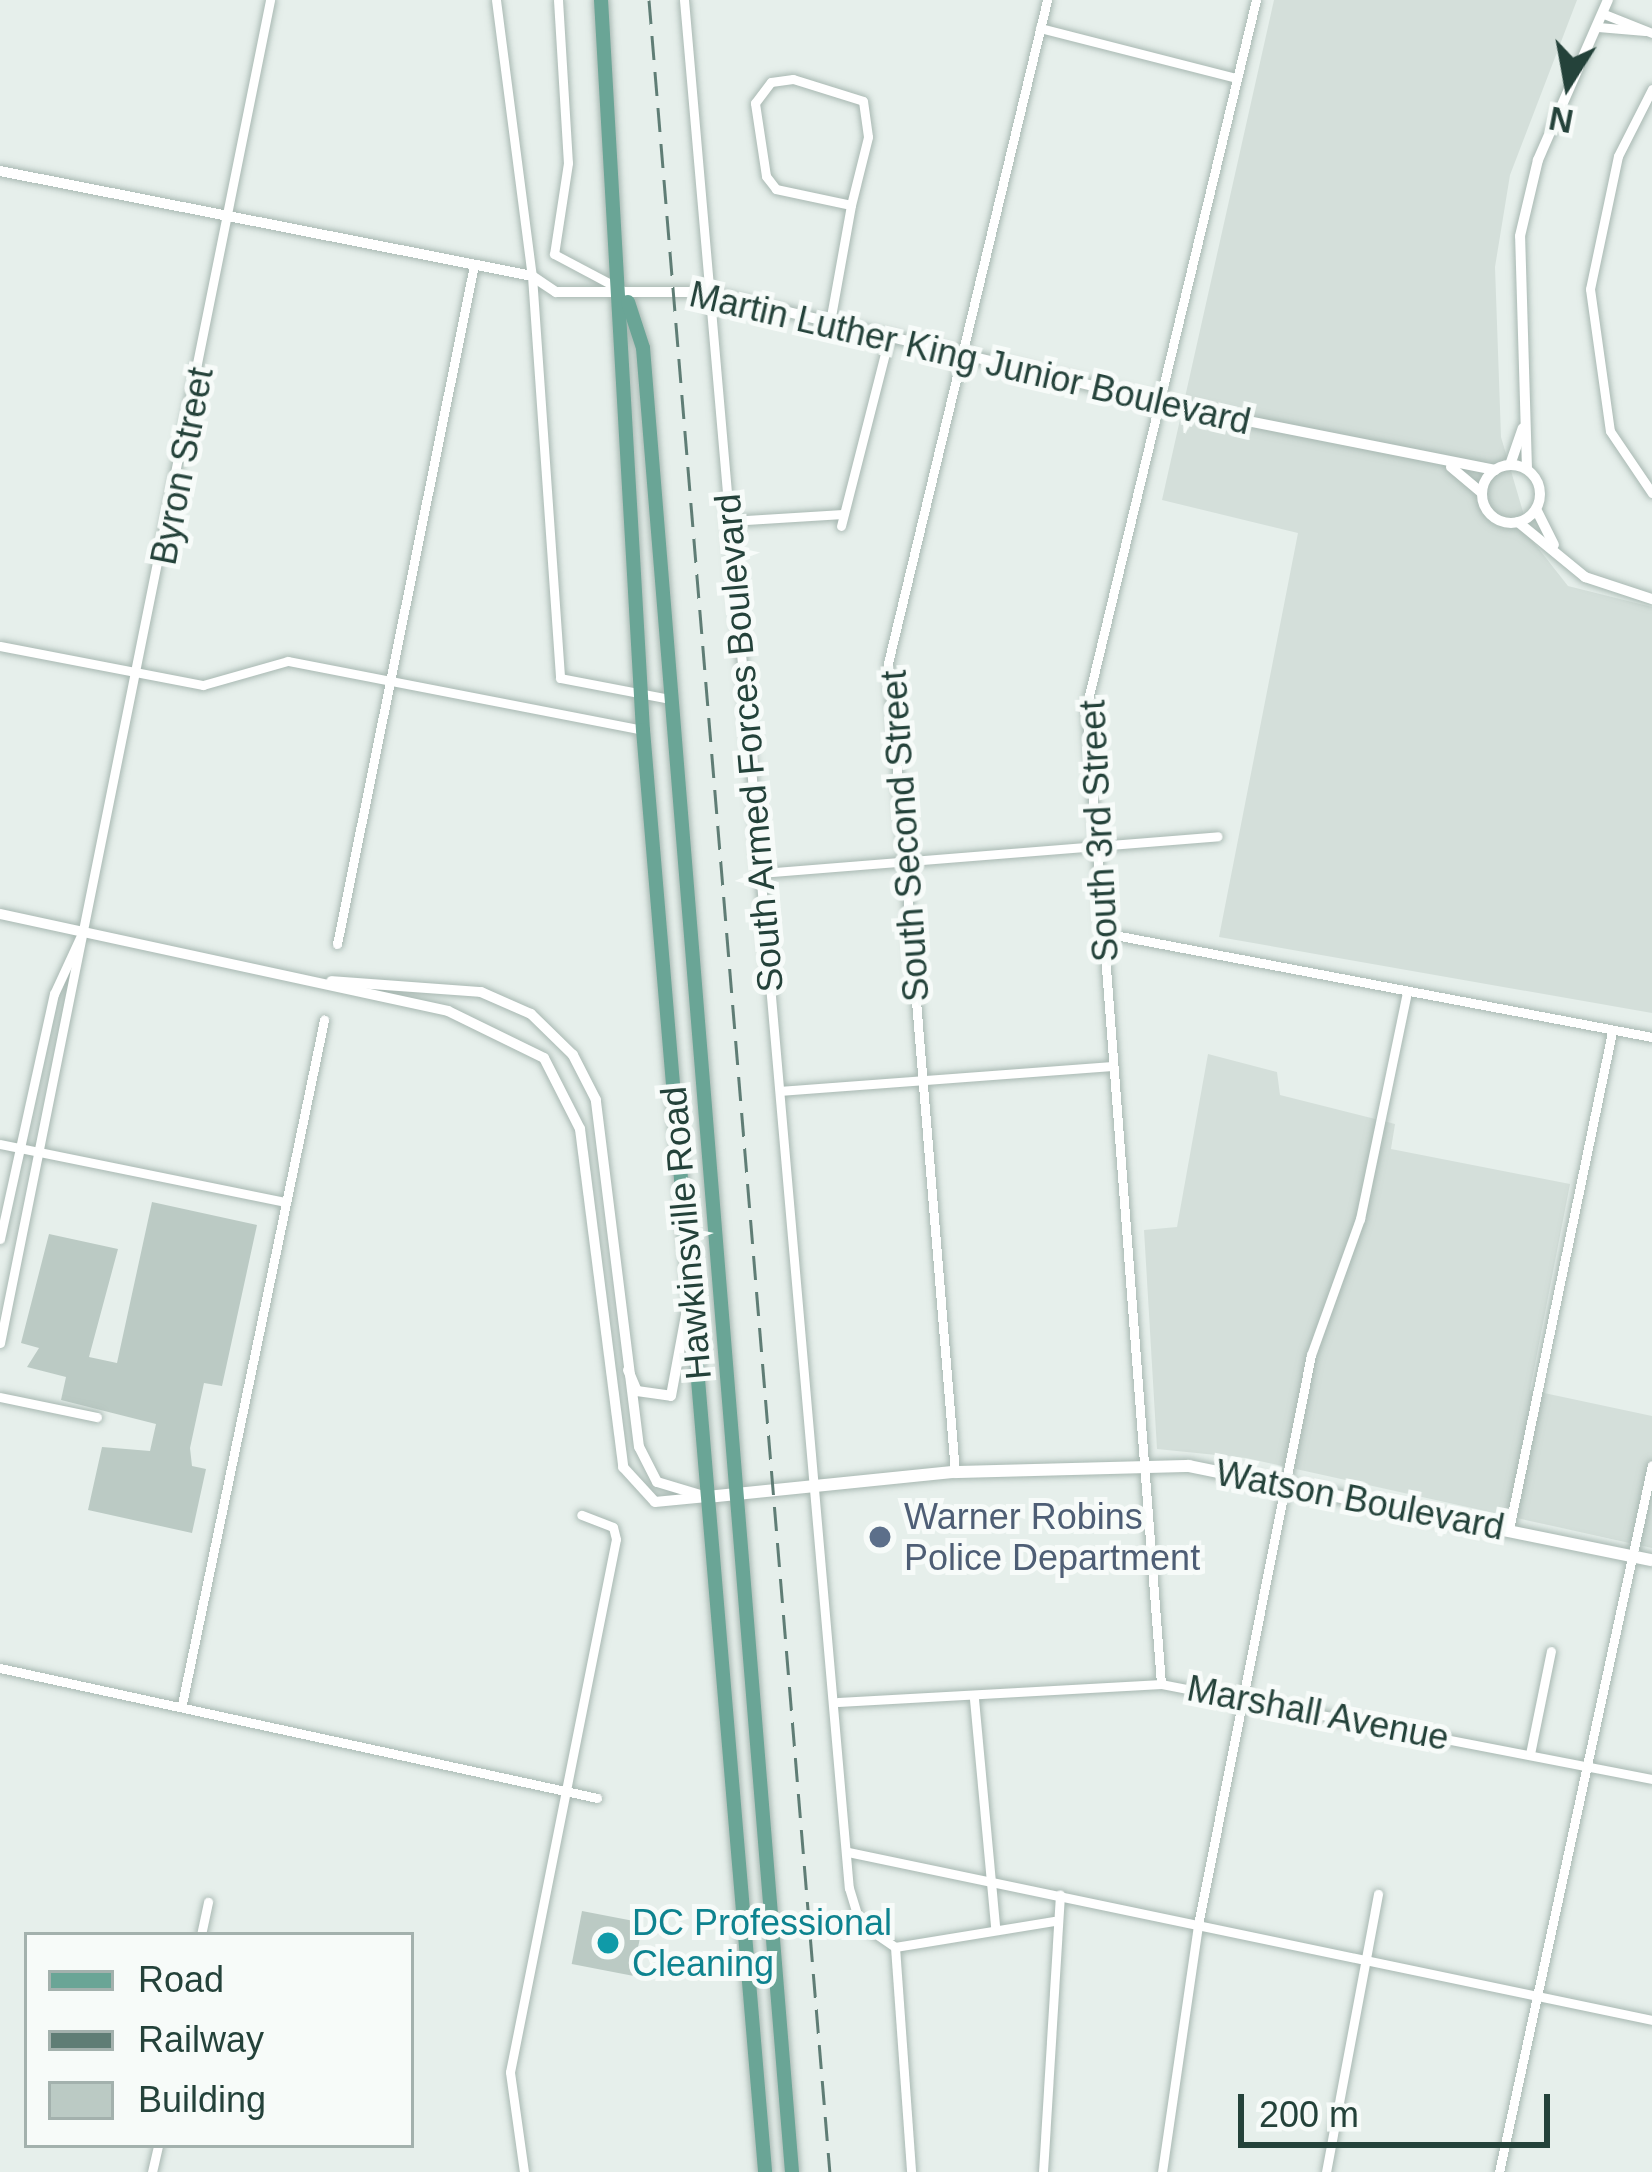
<!DOCTYPE html>
<html>
<head>
<meta charset="utf-8">
<style>
  body { margin:0 }
  #map { position:relative; width:1652px; height:2172px; overflow:hidden; background:#e6efeb; font-family:Arial,sans-serif }
  div>[style] { position:absolute }
  [style*='--x'] { left:calc(var(--x)*1px); top:calc(var(--y)*1px); width:calc(var(--w)*1px); rotate:calc(var(--a)*1deg) }
  .built>* { inset:0; background:#d4dfda }
  .building>* { inset:0; background:#bbcac4; transform-origin:0 0 }
  .roads { filter:drop-shadow(0 0 3px #a8b8b2) drop-shadow(0 0 3px #a8b8b2) }
  .minor>* { height:9px; margin:-4.5px; padding:0 4.5px; transform-origin:4.5px; border-radius:4.5px; background:#fff }
  .tertiary>* { height:10px; margin:-5px; padding:0 5px; transform-origin:5px; border-radius:5px; background:#fff }
  .tertiary>.ring { margin:-5px; padding:0; box-sizing:content-box; background:none; border:10px solid #fff; border-radius:50% }
  .secondary>* { height:12px; margin:-6px; padding:0 6px; transform-origin:6px; border-radius:6px; background:#fff }
  .primary>* { height:14px; margin:-7px; padding:0 7px; transform-origin:7px; border-radius:7px; background:#6aa596 }
  .rail>* { height:3px; margin-top:-1.5px; transform-origin:0; background:repeating-linear-gradient(90deg,#5f7d75 0 24px,transparent 0 36px) }
  .dots>* { width:33px; height:33px; translate:-50% -50%; box-sizing:border-box; border:6px solid #f7fbf9; border-radius:50% }
  span { translate:-50% -50%; white-space:nowrap; text-align:center; line-height:1.15; -webkit-text-stroke:10px #f7fbf9; paint-order:stroke }
  .street-label { font-size:36px; color:#24423a }
  .service-label { font-size:36px; color:#4e5e75 }
  .left { translate:0 -50%; text-align:left }
  .culture-label { font-size:36px; color:#0d838f }
  .legend { position:absolute; left:24px; top:1932px; width:390px; height:216px; box-sizing:border-box; background:#f7fbf9; border:3px solid #a3b1ad; margin:0; padding:15px 21px; list-style:none; font-size:36px; color:#24423a }
  .legend li { display:flex; align-items:center; gap:24px; height:60px }
  .legend b { width:60px; border:3px solid #a3b1ad }
  .north { position:absolute; left:1508px; top:24px; width:120px; height:120px; -webkit-text-stroke:9px #f7fbf9; paint-order:stroke; rotate:191deg; font-size:33px; font-weight:700; line-height:48px; text-align:center; color:#24423a }
  .north::after { content:''; display:block; margin:auto; width:42px; height:54px; background:#24423a; clip-path:polygon(50% 0,100% 100%,50% 72%,0 100%) }
  .scale { position:absolute; left:1238px; top:2094px; width:312px; height:54px; box-sizing:border-box; border:6px solid #24423a; border-top:0; padding-left:15px; font-size:36px; line-height:42px; white-space:nowrap; color:#24423a; -webkit-text-stroke:9px #f7fbf9; paint-order:stroke }
</style>
</head>
<body>
<div id="map">
  <div class="built">
    <i style="clip-path:polygon(1274px 0,1577px 0,1510px 175px,1495px 267px,1501px 437px,1531px 539px,1568px 586px,1652px 607px,1652px 1013px,1219px 937px,1298px 533px,1162px 500px)"></i>
    <i style="clip-path:polygon(1208px 1054px,1277px 1072px,1280px 1095px,1395px 1124px,1391px 1149px,1570px 1184px,1530px 1390px,1652px 1416px,1652px 1548px,1246px 1458px,1157px 1449px,1144px 1230px,1177px 1227px)"></i>
  </div>
  <div class="building">
    <i style="clip-path:polygon(152px 1202px,257px 1225px,222px 1386px,204px 1383px,190px 1448px,192px 1466px,206px 1469px,192px 1533px,88px 1510px,102px 1447px,150px 1451px,156px 1424px,61px 1400px,66px 1377px,27px 1367px,39px 1348px,21px 1343px,49px 1234px,118px 1249px,89px 1357px,117px 1363px)"></i>
    <i style="left:582px;top:1911px;width:62px;height:54px;rotate:11deg"></i>
  </div>
  <div class="roads">
    <div class="minor">
      <i style="--x:496;--y:0;--w:278;--a:82.6"></i>
      <i style="--x:532;--y:276;--w:403;--a:86"></i>
      <i style="--x:560;--y:678;--w:112;--a:10.8"></i>
      <i style="--x:558;--y:0;--w:163;--a:86.5"></i>
      <i style="--x:568;--y:163;--w:92;--a:98.7"></i>
      <i style="--x:554;--y:254;--w:75;--a:27.9"></i>
      <i style="--x:684;--y:0;--w:1895;--a:85.01"></i>
      <i style="--x:849;--y:1888;--w:37;--a:73"></i>
      <i style="--x:860;--y:1923;--w:42;--a:34.4"></i>
      <i style="--x:895;--y:1947;--w:226;--a:85.9"></i>
      <i style="--x:1604;--y:14;--w:52;--a:21.6"></i>
      <i style="--x:1598;--y:27;--w:47;--a:4.9"></i>
      <i style="--x:1040;--y:28;--w:202;--a:14.3"></i>
      <i style="--x:793;--y:79;--w:73;--a:17.4"></i>
      <i style="--x:863;--y:101;--w:36;--a:82"></i>
      <i style="--x:868;--y:137;--w:70;--a:104"></i>
      <i style="--x:851;--y:205;--w:77;--a:-168"></i>
      <i style="--x:776;--y:189;--w:16;--a:-128"></i>
      <i style="--x:766;--y:176;--w:74;--a:-98.6"></i>
      <i style="--x:755;--y:103;--w:26;--a:-53"></i>
      <i style="--x:771;--y:82;--w:22;--a:-8"></i>
      <i style="--x:1652;--y:89;--w:75;--a:116.9"></i>
      <i style="--x:1618;--y:156;--w:136;--a:101.9"></i>
      <i style="--x:1590;--y:289;--w:143;--a:82"></i>
      <i style="--x:1610;--y:431;--w:75;--a:55.9"></i>
      <i style="--x:830;--y:322;--w:119;--a:-79.8"></i>
      <i style="--x:730;--y:521;--w:113;--a:-3.5"></i>
      <i style="--x:841;--y:526;--w:194;--a:-75.7"></i>
      <i style="--x:0;--y:646;--w:207;--a:10.9"></i>
      <i style="--x:203;--y:685;--w:88;--a:-15.8"></i>
      <i style="--x:288;--y:661;--w:362;--a:11"></i>
      <i style="--x:761;--y:873;--w:458;--a:-4.6"></i>
      <i style="--x:1104;--y:933;--w:558;--a:10.75"></i>
      <i style="--x:337;--y:944;--w:693;--a:-78.59"></i>
      <i style="--x:780;--y:1091;--w:332;--a:-4.3"></i>
      <i style="--x:0;--y:1144;--w:291;--a:11.5"></i>
      <i style="--x:0;--y:1239;--w:251;--a:-77.6"></i>
      <i style="--x:54;--y:994;--w:69;--a:-65.3"></i>
      <i style="--x:0;--y:1343;--w:1370;--a:-78.63"></i>
      <i style="--x:0;--y:1397;--w:99;--a:11.7"></i>
      <i style="--x:955;--y:1472;--w:812;--a:-94.73"></i>
      <i style="--x:888;--y:663;--w:682;--a:-76.51"></i>
      <i style="--x:1509;--y:1529;--w:508;--a:-78.29"></i>
      <i style="--x:0;--y:1668;--w:611;--a:12.28"></i>
      <i style="--x:1161;--y:1684;--w:979;--a:-94.39"></i>
      <i style="--x:1086;--y:708;--w:728;--a:-76.5"></i>
      <i style="--x:974;--y:1699;--w:229;--a:84.7"></i>
      <i style="--x:838;--y:1702;--w:324;--a:-3.2"></i>
      <i style="--x:1161;--y:1684;--w:500;--a:10.95"></i>
      <i style="--x:182;--y:1704;--w:699;--a:-78.27"></i>
      <i style="--x:1530;--y:1754;--w:105;--a:-78.5"></i>
      <i style="--x:848;--y:1852;--w:821;--a:11.8"></i>
      <i style="--x:201;--y:1935;--w:34;--a:-78"></i>
      <i style="--x:895;--y:1947;--w:161;--a:-9.3"></i>
      <i style="--x:152;--y:2172;--w:28;--a:-77"></i>
      <i style="--x:524;--y:2172;--w:101;--a:-98"></i>
      <i style="--x:510;--y:2072;--w:543;--a:-78.75"></i>
      <i style="--x:616;--y:1539;--w:12;--a:-104"></i>
      <i style="--x:613;--y:1527;--w:34;--a:-159"></i>
      <i style="--x:1043;--y:2172;--w:278;--a:-86.5"></i>
      <i style="--x:1162;--y:2172;--w:250;--a:-81.7"></i>
      <i style="--x:1198;--y:1925;--w:581;--a:-78.79"></i>
      <i style="--x:1311;--y:1355;--w:145;--a:-70.2"></i>
      <i style="--x:1360;--y:1219;--w:232;--a:-78.3"></i>
      <i style="--x:1326;--y:2172;--w:283;--a:-79.4"></i>
      <i style="--x:1499;--y:2172;--w:723;--a:-77.79"></i>
    </div>
    <div class="tertiary">
      <i style="--x:0;--y:171;--w:542;--a:11.16"></i>
      <i style="--x:532;--y:276;--w:29;--a:34"></i>
      <i style="--x:556;--y:292;--w:150;--a:0"></i>
      <i style="--x:706;--y:292;--w:500;--a:13.65"></i>
      <i style="--x:1192;--y:410;--w:309;--a:11.2"></i>
      <i style="--x:1510;--y:465;--w:39;--a:-71"></i>
      <i class="ring" style="left:1482px;top:465px;width:48px;height:48px"></i>
      <i style="--x:1451;--y:467;--w:40;--a:40"></i>
      <i style="--x:1527;--y:469;--w:233;--a:-91.7"></i>
      <i style="--x:1520;--y:236;--w:78;--a:-76.7"></i>
      <i style="--x:1538;--y:160;--w:175;--a:-66.4"></i>
      <i style="--x:1536;--y:509;--w:40;--a:63.4"></i>
      <i style="--x:1518;--y:522;--w:87;--a:39.4"></i>
      <i style="--x:1585;--y:577;--w:71;--a:18.2"></i>
      <i style="--x:0;--y:914;--w:458;--a:12.2"></i>
      <i style="--x:448;--y:1011;--w:107;--a:26.1"></i>
      <i style="--x:544;--y:1058;--w:80;--a:63.1"></i>
      <i style="--x:580;--y:1129;--w:341;--a:82.7"></i>
      <i style="--x:623;--y:1467;--w:47;--a:47.6"></i>
      <i style="--x:655;--y:1502;--w:52;--a:-5.5"></i>
      <i style="--x:707;--y:1497;--w:52;--a:-163.3"></i>
      <i style="--x:657;--y:1482;--w:39;--a:-117"></i>
      <i style="--x:639;--y:1447;--w:350;--a:-97.1"></i>
      <i style="--x:596;--y:1100;--w:51;--a:-117.1"></i>
      <i style="--x:573;--y:1055;--w:59;--a:-135.7"></i>
      <i style="--x:531;--y:1014;--w:55;--a:-156.3"></i>
      <i style="--x:481;--y:992;--w:150;--a:-175.8"></i>
      <i style="--x:628;--y:1370;--w:23;--a:67"></i>
      <i style="--x:637;--y:1391;--w:34;--a:8"></i>
      <i style="--x:671;--y:1396;--w:87;--a:-79.5"></i>
    </div>
    <div class="secondary">
      <i style="--x:707;--y:1497;--w:249;--a:-5.8"></i>
      <i style="--x:955;--y:1472;--w:234;--a:-1.5"></i>
      <i style="--x:1189;--y:1466;--w:472;--a:11.5"></i>
    </div>
    <div class="primary">
      <i style="--x:601;--y:0;--w:731;--a:86.71"></i>
      <i style="--x:643;--y:730;--w:1447;--a:85.16"></i>
      <i style="--x:628;--y:302;--w:48;--a:71.9"></i>
      <i style="--x:643;--y:348;--w:1830;--a:85.33"></i>
    </div>
  </div>
  <div class="rail">
    <i style="--x:649;--y:0;--w:2180;--a:85.24"></i>
  </div>
  <div class="dots">
    <i style="left:880px;top:1537px;background:#5c6f8a"></i>
    <i style="left:608px;top:1943px;background:#0f9aa8"></i>
  </div>
  <div class="street-label">
    <span style="left:970px;top:358px;rotate:13deg">Martin Luther King Junior Boulevard</span>
    <span style="left:182px;top:466px;rotate:-79deg">Byron Street</span>
    <span style="left:749px;top:743px;rotate:-95deg">South Armed Forces Boulevard</span>
    <span style="left:1099px;top:831px;rotate:-93deg">South 3rd Street</span>
    <span style="left:905px;top:836px;rotate:-94deg">South Second Street</span>
    <span style="left:686px;top:1233px;rotate:-95deg">Hawkinsville Road</span>
    <span style="left:1360px;top:1500px;rotate:11deg">Watson Boulevard</span>
    <span style="left:1318px;top:1713px;rotate:11deg">Marshall Avenue</span>
  </div>
  <div class="service-label">
    <span class="left" style="left:904px;top:1537px">Warner Robins<br>Police Department</span>
  </div>
  <div class="culture-label">
    <span class="left" style="left:632px;top:1943px">DC Professional<br>Cleaning</span>
  </div>
  <ul class="legend">
  <li><b style="height:15px;background:#6aa596"></b>Road</li>
  <li><b style="height:15px;background:#5f7d75"></b>Railway</li>
  <li><b style="height:33px;background:#bbcac4"></b>Building</li>
  </ul>
  <div class="north">N</div>
  <div class="scale">200 m</div>
</div>
</body>
</html>
